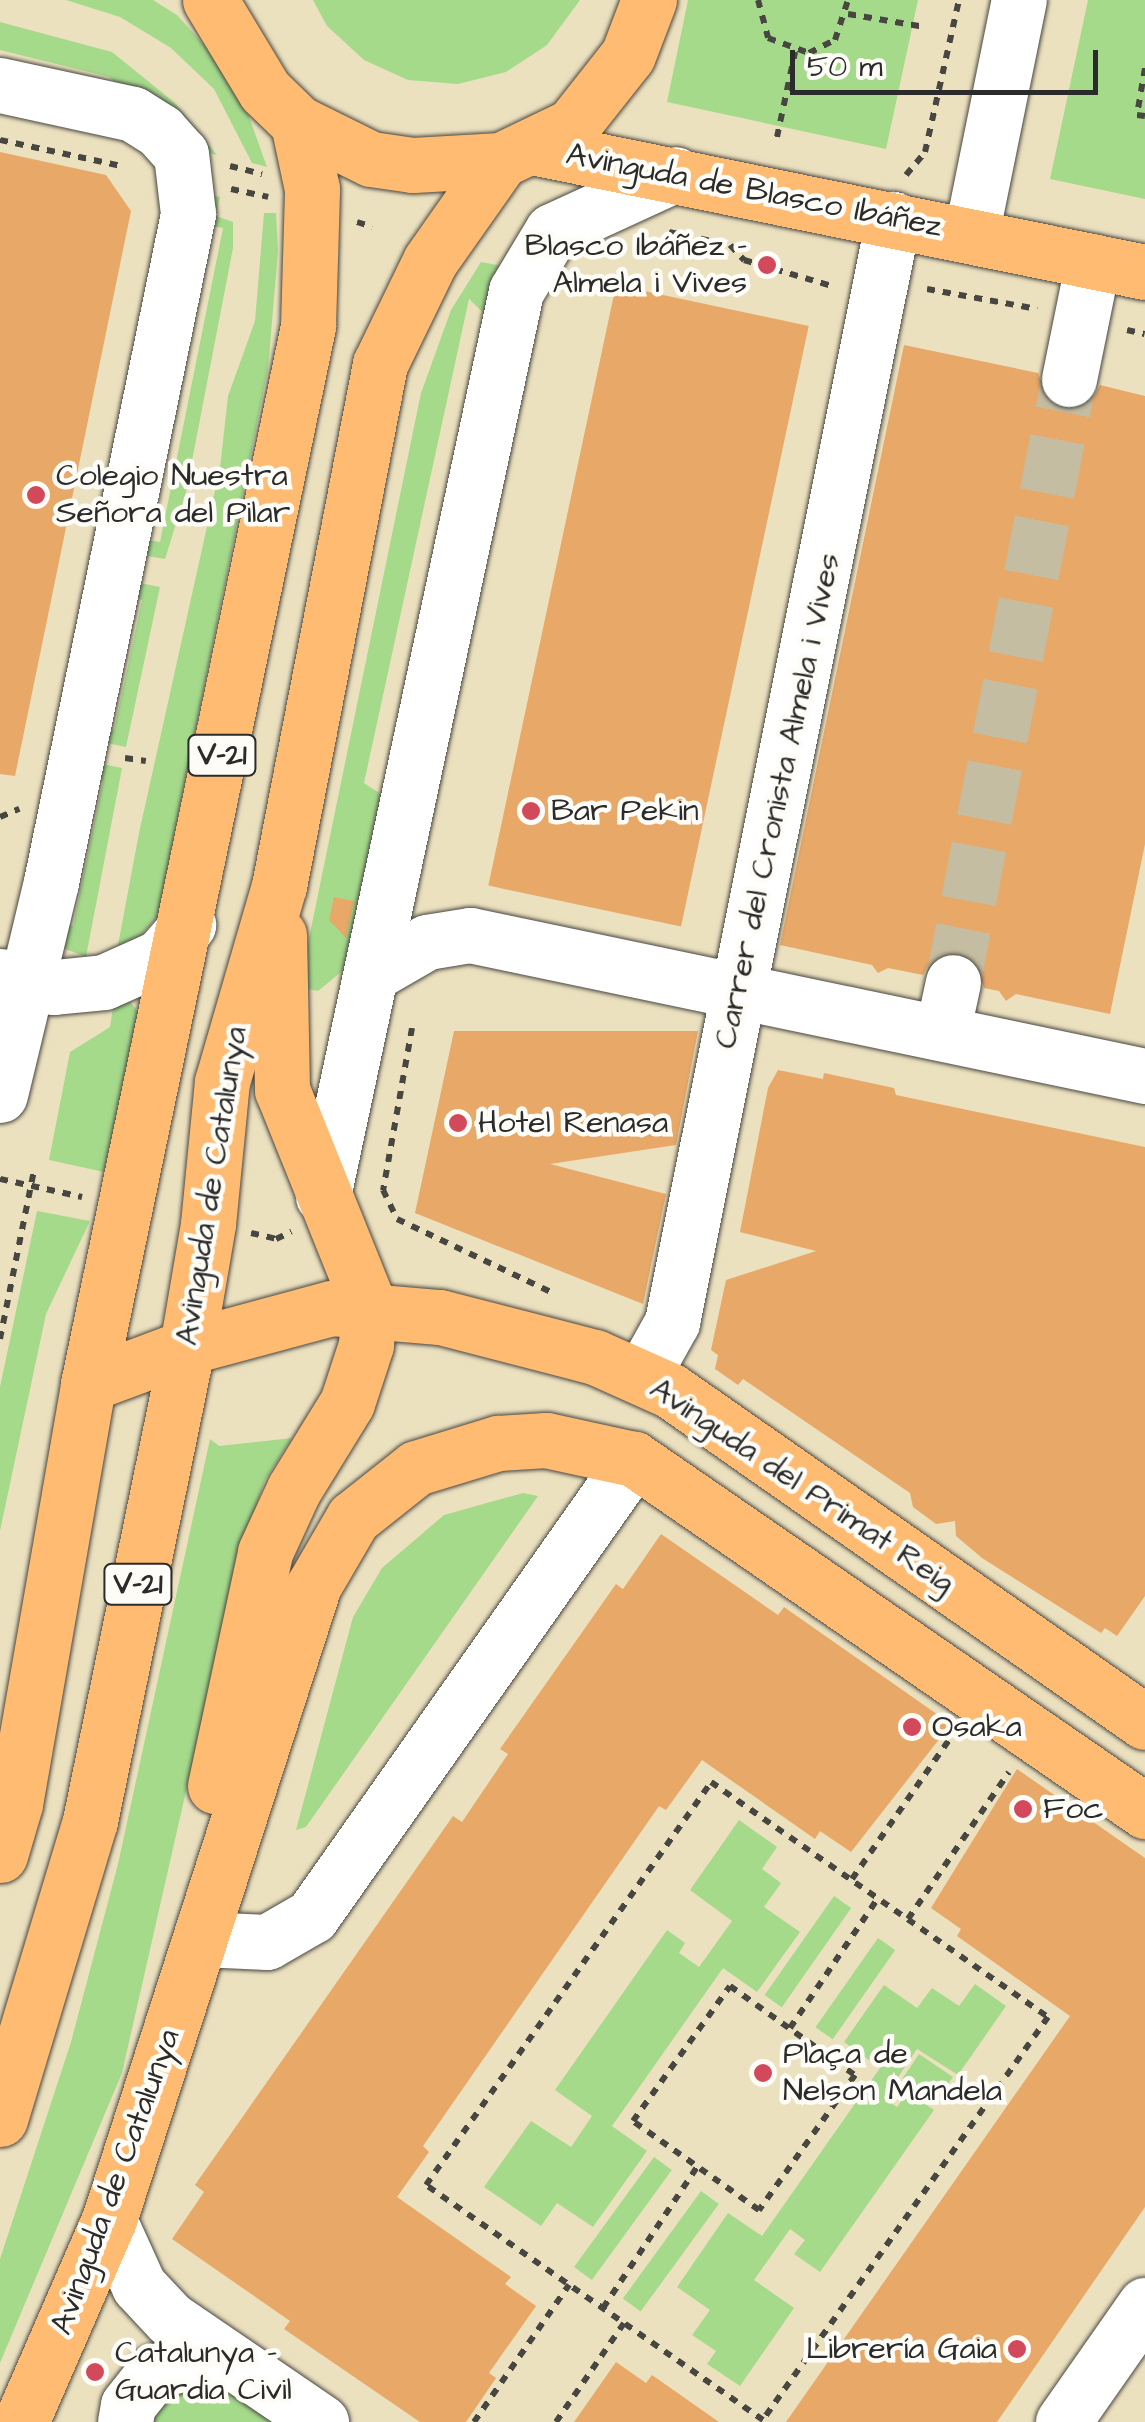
<!DOCTYPE html>
<html>
<head>
<meta charset="utf-8">
<style>
  body { margin:0 }
  #map { position:relative; width:1145px; height:2422px; overflow:hidden; background:#ece1bf; font-family:"Architects Daughter",sans-serif }
  div>[style] { position:absolute }
  [style*='--x'] { left:calc(var(--x)*1px); top:calc(var(--y)*1px); width:calc(var(--w)*1px); rotate:calc(var(--a)*1deg) }
  .green>* { inset:0; background:#a5da8b; transform-origin:0 0 }
  .building>* { inset:0; background:#e7a868; transform-origin:0 0 }
  .minor-tunnel>* { height:55px; margin-top:-27.5px; transform-origin:0; background:repeating-linear-gradient(90deg,#c5bda1 0 55px,transparent 0 83px) }
  .path>* { height:6px; margin-top:-3px; transform-origin:0; background:repeating-linear-gradient(90deg,#484641 0 8px,transparent 0 16px) }
  .roads { filter:drop-shadow(0 0 2px #484641) drop-shadow(0 0 2px #484641) }
  .minor>* { height:55px; margin:-27.5px; padding:0 27.5px; transform-origin:27.5px; border-radius:27.5px; background:#fff }
  .major>* { height:55px; margin:-27.5px; padding:0 27.5px; transform-origin:27.5px; border-radius:27.5px; background:#ffbb71 }
  .dots>* { width:28px; height:28px; translate:-50% -50%; box-sizing:border-box; border:5px solid #fdfcf7; border-radius:50% }
  span { translate:-50% -50%; white-space:nowrap; text-align:center; line-height:1.15; -webkit-text-stroke:9px #fdfcf7; paint-order:stroke }
  .shield-label span { padding:2px 8px; background:#fdfcf7; border:2px solid; border-radius:8px; -webkit-text-stroke-width:0 }
  .shield-label { font-size:30px; color:#2b2b2b; font-weight:700 }
  .street-label { font-size:32px; color:#2b2b2b }
  .poi-label { font-size:32px; color:#2b2b2b }
  .right { translate:-100% -50%; text-align:right }
  .left { translate:0 -50%; text-align:left }
  .scale { position:absolute; left:790px; top:50px; width:308px; height:45px; box-sizing:border-box; border:5px solid #2b2b2b; border-top:0; padding-left:12px; font-size:30px; line-height:35px; white-space:nowrap; color:#2b2b2b; -webkit-text-stroke:8px #fdfcf7; paint-order:stroke }
</style>
</head>
<body>
<div id="map">
  <div class="green">
    <i style="clip-path:polygon(66px 0,153px 0,177px 15px,207px 48px,247px 111px,267px 167px,252px 163px,214px 89px,171px 48px,120px 17px)"></i>
    <i style="clip-path:polygon(313px 0,580px 0,547px 45px,506px 72px,458px 84px,408px 80px,364px 60px,327px 26px)"></i>
    <i style="clip-path:polygon(688px 0,918px 0,886px 149px,667px 102px)"></i>
    <i style="clip-path:polygon(1088px 0,1145px 0,1145px 199px,1050px 179px)"></i>
    <i style="clip-path:polygon(0 22px,112px 52px,175px 103px,217px 155px,197px 150px,109px 77px,0 50px)"></i>
    <i style="clip-path:polygon(200px 193px,220px 197px,216px 216px,233px 222px,233px 248px,186px 492px,165px 559px,131px 553px,134px 537px,160px 542px,223px 228px,199px 223px)"></i>
    <i style="clip-path:polygon(264px 213px,276px 213px,278px 251px,268px 369px,158px 916px,123px 955px,118px 945px,139px 833px,220px 468px,228px 396px,255px 321px)"></i>
    <i style="clip-path:polygon(481px 262px,508px 267px,495px 324px,469px 299px,364px 783px,396px 804px,363px 954px,318px 991px,299px 987px,421px 393px,451px 310px)"></i>
    <i style="clip-path:polygon(125px 580px,160px 587px,126px 747px,93px 740px,95px 726px,114px 730px,142px 600px,122px 595px)"></i>
    <i style="clip-path:polygon(87px 761px,122px 768px,86px 957px,58px 946px,54px 923px,73px 926px,103px 781px,83px 777px)"></i>
    <i style="clip-path:polygon(127px 998px,139px 1013px,104px 1172px,49px 1160px,70px 1052px,110px 1027px,114px 1001px)"></i>
    <i style="clip-path:polygon(37px 1211px,90px 1221px,46px 1314px,0 1531px,0 1387px)"></i>
    <i style="clip-path:polygon(292px 1438px,265px 1480px,241px 1549px,122px 2073px,0 2363px,0 2259px,71px 2042px,118px 1864px,210px 1439px,219px 1446px)"></i>
    <i style="clip-path:polygon(523px 1493px,538px 1496px,306px 1827px,296px 1830px,353px 1617px,382px 1568px,444px 1515px)"></i>
    <i style="clip-path:polygon(739px 1820px,777px 1847px,762px 1869px,781px 1883px,764px 1907px,800px 1932px,757px 1992px,723px 1968px,612px 2126px,647px 2151px,593px 2227px,557px 2203px,541px 2226px,484px 2187px,531px 2121px,571px 2147px,592px 2116px,555px 2090px,667px 1930px,685px 1943px,679px 1953px,699px 1967px,732px 1921px,690px 1890px)"></i>
    <i style="left:834px;top:1896px;width:21px;height:121px;rotate:35deg"></i>
    <i style="left:878px;top:1938px;width:21px;height:109px;rotate:35deg"></i>
    <i style="clip-path:polygon(975px 1984px,1006px 2006px,958px 2075px,917px 2049px,884px 2098px,897px 2107px,908px 2092px,934px 2110px,820px 2272px,794px 2254px,805px 2240px,790px 2229px,754px 2280px,794px 2308px,740px 2386px,707px 2364px,716px 2351px,692px 2335px,710px 2310px,677px 2287px,728px 2213px,762px 2236px,880px 2068px,844px 2042px,884px 1985px,917px 2008px,932px 1988px,959px 2006px)"></i>
    <i style="left:919px;top:2054px;width:41px;height:29px;rotate:34deg"></i>
    <i style="left:654px;top:2157px;width:22px;height:136px;rotate:36deg"></i>
    <i style="left:701px;top:2191px;width:22px;height:133px;rotate:36deg"></i>
    <i style="clip-path:polygon(220px 2383px,277px 2422px,151px 2422px,172px 2390px)"></i>
  </div>
  <div class="building">
    <i style="clip-path:polygon(0 152px,106px 175px,131px 211px,15px 776px,0 774px)"></i>
    <i style="left:616px;top:285px;width:197px;height:614px;rotate:12deg"></i>
    <i style="clip-path:polygon(904px 345px,1038px 373px,1048px 402px,1064px 410px,1092px 400px,1100px 385px,1145px 396px,1145px 844px,1110px 1014px,1016px 994px,1006px 1001px,999px 991px,984px 988px,975px 960px,959px 951px,931px 960px,923px 975px,888px 968px,878px 973px,872px 965px,780px 945px)"></i>
    <i style="clip-path:polygon(334px 897px,354px 901px,346px 938px,329px 920px)"></i>
    <i style="clip-path:polygon(454px 1031px,698px 1031px,676px 1145px,550px 1164px,666px 1194px,643px 1304px,415px 1213px)"></i>
    <i style="clip-path:polygon(778px 1070px,823px 1079px,824px 1073px,894px 1088px,896px 1095px,1145px 1147px,1145px 1596px,1117px 1636px,1105px 1628px,1101px 1633px,982px 1558px,956px 1536px,955px 1521px,936px 1524px,913px 1507px,910px 1493px,743px 1379px,738px 1385px,715px 1369px,718px 1355px,711px 1350px,726px 1280px,816px 1251px,740px 1232px,768px 1088px)"></i>
    <i style="clip-path:polygon(661px 1534px,778px 1615px,784px 1607px,951px 1724px,851px 1852px,820px 1831px,815px 1839px,702px 1760px,666px 1810px,659px 1806px,423px 2146px,429px 2152px,397px 2197px,511px 2277px,505px 2284px,536px 2306px,489px 2373px,496px 2378px,466px 2422px,420px 2422px,284px 2329px,290px 2321px,172px 2239px,204px 2192px,195px 2185px,453px 1816px,462px 1822px,508px 1754px,500px 1749px,616px 1584px,623px 1589px)"></i>
    <i style="clip-path:polygon(1017px 1769px,1145px 1858px,1145px 2207px,997px 2422px,786px 2422px,1070px 2016px,957px 1936px,961px 1929px,931px 1908px)"></i>
    <i style="clip-path:polygon(616px 2362px,646px 2383px,652px 2375px,719px 2422px,574px 2422px)"></i>
  </div>
  <div class="minor-tunnel">
    <i style="--x:953;--y:982;--w:614;--a:-79.11"></i>
  </div>
  <div class="path">
    <i style="--x:758;--y:0;--w:39;--a:75"></i>
    <i style="--x:768;--y:38;--w:44;--a:20.1"></i>
    <i style="--x:809;--y:53;--w:29;--a:-27"></i>
    <i style="--x:835;--y:40;--w:42;--a:-72"></i>
    <i style="--x:848;--y:14;--w:78;--a:9.6"></i>
    <i style="--x:1145;--y:68;--w:48;--a:99.7"></i>
    <i style="--x:1137;--y:115;--w:8;--a:7"></i>
    <i style="--x:777;--y:137;--w:87;--a:-78"></i>
    <i style="--x:0;--y:140;--w:124;--a:12.1"></i>
    <i style="--x:230;--y:166;--w:33;--a:14"></i>
    <i style="--x:906;--y:175;--w:30;--a:-50"></i>
    <i style="--x:925;--y:152;--w:156;--a:-77.4"></i>
    <i style="--x:231;--y:189;--w:38;--a:12"></i>
    <i style="--x:357;--y:222;--w:16;--a:18"></i>
    <i style="--x:669;--y:232;--w:62;--a:12"></i>
    <i style="--x:730;--y:245;--w:21;--a:47"></i>
    <i style="--x:744;--y:260;--w:92;--a:16.5"></i>
    <i style="--x:927;--y:289;--w:112;--a:10.3"></i>
    <i style="--x:1127;--y:330;--w:18;--a:13"></i>
    <i style="--x:125;--y:758;--w:21;--a:8"></i>
    <i style="--x:0;--y:817;--w:21;--a:-23"></i>
    <i style="--x:412;--y:1028;--w:165;--a:100.1"></i>
    <i style="--x:383;--y:1190;--w:32;--a:64"></i>
    <i style="--x:397;--y:1219;--w:175;--a:25.4"></i>
    <i style="--x:0;--y:1179;--w:84;--a:12.4"></i>
    <i style="--x:251;--y:1233;--w:26;--a:13"></i>
    <i style="--x:276;--y:1239;--w:17;--a:-25"></i>
    <i style="--x:0;--y:1339;--w:172;--a:-78.6"></i>
    <i style="--x:711;--y:1782;--w:411;--a:34.9"></i>
    <i style="--x:1048;--y:2017;--w:494;--a:125.3"></i>
    <i style="--x:763;--y:2420;--w:411;--a:-145.1"></i>
    <i style="--x:426;--y:2185;--w:494;--a:-54.7"></i>
    <i style="--x:852;--y:1879;--w:178;--a:-55.1"></i>
    <i style="--x:908;--y:1919;--w:178;--a:-55.5"></i>
    <i style="--x:730;--y:1986;--w:153;--a:35.5"></i>
    <i style="--x:855;--y:2075;--w:166;--a:125.4"></i>
    <i style="--x:759;--y:2210;--w:154;--a:-144.8"></i>
    <i style="--x:633;--y:2121;--w:166;--a:-54.3"></i>
    <i style="--x:790;--y:2028;--w:157;--a:-55.9"></i>
    <i style="--x:603;--y:2308;--w:169;--a:-56.3"></i>
    <i style="--x:474;--y:2422;--w:167;--a:-55.3"></i>
    <i style="--x:556;--y:2422;--w:120;--a:-55.5"></i>
  </div>
  <div class="roads">
    <div class="minor">
      <i style="--x:0;--y:85;--w:136;--a:12.3"></i>
      <i style="--x:133;--y:114;--w:32;--a:32"></i>
      <i style="--x:160;--y:131;--w:31;--a:48"></i>
      <i style="--x:181;--y:154;--w:60;--a:83.3"></i>
      <i style="--x:188;--y:214;--w:682;--a:101.59"></i>
      <i style="--x:51;--y:882;--w:219;--a:103.5"></i>
      <i style="--x:971;--y:235;--w:240;--a:-78.5"></i>
      <i style="--x:1069;--y:379;--w:120;--a:-78.5"></i>
      <i style="--x:375;--y:972;--w:60;--a:-30"></i>
      <i style="--x:427;--y:942;--w:44;--a:-9.2"></i>
      <i style="--x:470;--y:935;--w:690;--a:11.8"></i>
      <i style="--x:0;--y:976;--w:55;--a:11.5"></i>
      <i style="--x:54;--y:987;--w:50;--a:-5.7"></i>
      <i style="--x:104;--y:982;--w:61;--a:-24.1"></i>
      <i style="--x:160;--y:957;--w:43;--a:-48.8"></i>
      <i style="--x:942;--y:1033;--w:52;--a:-77.8"></i>
      <i style="--x:323;--y:1196;--w:925;--a:-77.96"></i>
      <i style="--x:516;--y:291;--w:70;--a:-59"></i>
      <i style="--x:552;--y:231;--w:136;--a:-24.7"></i>
      <i style="--x:642;--y:1376;--w:62;--a:-60.9"></i>
      <i style="--x:672;--y:1322;--w:1125;--a:-78.67"></i>
      <i style="--x:202;--y:1939;--w:65;--a:2.6"></i>
      <i style="--x:267;--y:1942;--w:52;--a:-30"></i>
      <i style="--x:312;--y:1916;--w:559;--a:-54.83"></i>
      <i style="--x:109;--y:2220;--w:72;--a:65.6"></i>
      <i style="--x:139;--y:2286;--w:45;--a:46.8"></i>
      <i style="--x:170;--y:2319;--w:183;--a:34.3"></i>
      <i style="--x:125;--y:2422;--w:17;--a:-80"></i>
      <i style="--x:128;--y:2405;--w:43;--a:-51.5"></i>
      <i style="--x:155;--y:2371;--w:56;--a:-14.5"></i>
      <i style="--x:209;--y:2357;--w:24;--a:12"></i>
      <i style="--x:1063;--y:2422;--w:143;--a:-55"></i>
    </div>
    <div class="major">
      <i style="--x:210;--y:0;--w:106;--a:58.9"></i>
      <i style="--x:265;--y:91;--w:46;--a:44.1"></i>
      <i style="--x:298;--y:123;--w:81;--a:26.3"></i>
      <i style="--x:371;--y:159;--w:42;--a:8.1"></i>
      <i style="--x:413;--y:165;--w:88;--a:-3.3"></i>
      <i style="--x:501;--y:160;--w:79;--a:-25.6"></i>
      <i style="--x:572;--y:126;--w:90;--a:-51.7"></i>
      <i style="--x:628;--y:55;--w:59;--a:-69.1"></i>
      <i style="--x:537;--y:148;--w:621;--a:11.53"></i>
      <i style="--x:88;--y:1384;--w:106;--a:-20.5"></i>
      <i style="--x:187;--y:1347;--w:150;--a:-15.1"></i>
      <i style="--x:332;--y:1308;--w:108;--a:4.8"></i>
      <i style="--x:440;--y:1317;--w:160;--a:14.5"></i>
      <i style="--x:595;--y:1357;--w:83;--a:24.1"></i>
      <i style="--x:671;--y:1391;--w:578;--a:34.93"></i>
      <i style="--x:215;--y:1786;--w:239;--a:-77.9"></i>
      <i style="--x:265;--y:1552;--w:69;--a:-65.3"></i>
      <i style="--x:294;--y:1489;--w:101;--a:-58.4"></i>
      <i style="--x:347;--y:1403;--w:61;--a:-71.9"></i>
      <i style="--x:366;--y:1345;--w:39;--a:-86"></i>
      <i style="--x:369;--y:1306;--w:233;--a:-111.9"></i>
      <i style="--x:282;--y:1090;--w:155;--a:-91.1"></i>
      <i style="--x:0;--y:1855;--w:53;--a:-73.6"></i>
      <i style="--x:15;--y:1804;--w:426;--a:-80.1"></i>
      <i style="--x:88;--y:1384;--w:1081;--a:-78.25"></i>
      <i style="--x:308;--y:326;--w:137;--a:-88.3"></i>
      <i style="--x:312;--y:189;--w:67;--a:-102"></i>
      <i style="--x:0;--y:2119;--w:311;--a:-73.2"></i>
      <i style="--x:90;--y:1821;--w:484;--a:-78.4"></i>
      <i style="--x:187;--y:1347;--w:125;--a:-80.3"></i>
      <i style="--x:208;--y:1224;--w:143;--a:-84.4"></i>
      <i style="--x:222;--y:1082;--w:204;--a:-73.8"></i>
      <i style="--x:279;--y:886;--w:532;--a:-79.05"></i>
      <i style="--x:380;--y:364;--w:114;--a:-64.1"></i>
      <i style="--x:430;--y:261;--w:123;--a:-54.9"></i>
      <i style="--x:21;--y:2422;--w:220;--a:-66.5"></i>
      <i style="--x:109;--y:2220;--w:667;--a:-72.11"></i>
      <i style="--x:314;--y:1585;--w:78;--a:-59.8"></i>
      <i style="--x:353;--y:1518;--w:80;--a:-38.4"></i>
      <i style="--x:416;--y:1468;--w:86;--a:-17"></i>
      <i style="--x:498;--y:1443;--w:48;--a:-3.6"></i>
      <i style="--x:546;--y:1440;--w:90;--a:12.2"></i>
      <i style="--x:634;--y:1459;--w:621;--a:34.56"></i>
    </div>
  </div>
  <div class="dots">
    <i style="left:767px;top:265px;background:#d1495b"></i>
    <i style="left:36px;top:495px;background:#d1495b"></i>
    <i style="left:531px;top:811px;background:#d1495b"></i>
    <i style="left:458px;top:1123px;background:#d1495b"></i>
    <i style="left:912px;top:1727px;background:#d1495b"></i>
    <i style="left:1023px;top:1809px;background:#d1495b"></i>
    <i style="left:763px;top:2073px;background:#d1495b"></i>
    <i style="left:1017px;top:2349px;background:#d1495b"></i>
    <i style="left:95px;top:2372px;background:#d1495b"></i>
  </div>
  <div class="shield-label">
    <span style="left:222px;top:755px">V-21</span>
    <span style="left:138px;top:1584px">V-21</span>
  </div>
  <div class="street-label">
    <span style="left:754px;top:191px;rotate:11deg">Avinguda de Blasco Ibáñez</span>
    <span style="left:778px;top:801px;rotate:-78deg">Carrer del Cronista Almela i Vives</span>
    <span style="left:212px;top:1186px;rotate:-81deg">Avinguda de Catalunya</span>
    <span style="left:802px;top:1486px;rotate:34deg">Avinguda del Primat Reig</span>
    <span style="left:116px;top:2182px;rotate:-70deg">Avinguda de Catalunya</span>
  </div>
  <div class="poi-label">
    <span class="right" style="left:747px;top:265px">Blasco Ibáñez -<br>Almela i Vives</span>
    <span class="left" style="left:56px;top:495px">Colegio Nuestra<br>Señora del Pilar</span>
    <span class="left" style="left:551px;top:811px">Bar Pekin</span>
    <span class="left" style="left:478px;top:1123px">Hotel Renasa</span>
    <span class="left" style="left:932px;top:1727px">Osaka</span>
    <span class="left" style="left:1043px;top:1809px">Foc</span>
    <span class="left" style="left:783px;top:2073px">Plaça de<br>Nelson Mandela</span>
    <span class="right" style="left:997px;top:2349px">Librería Gaia</span>
    <span class="left" style="left:115px;top:2372px">Catalunya -<br>Guardia Civil</span>
  </div>
  <div class="scale">50 m</div>
</div>
</body>
</html>
